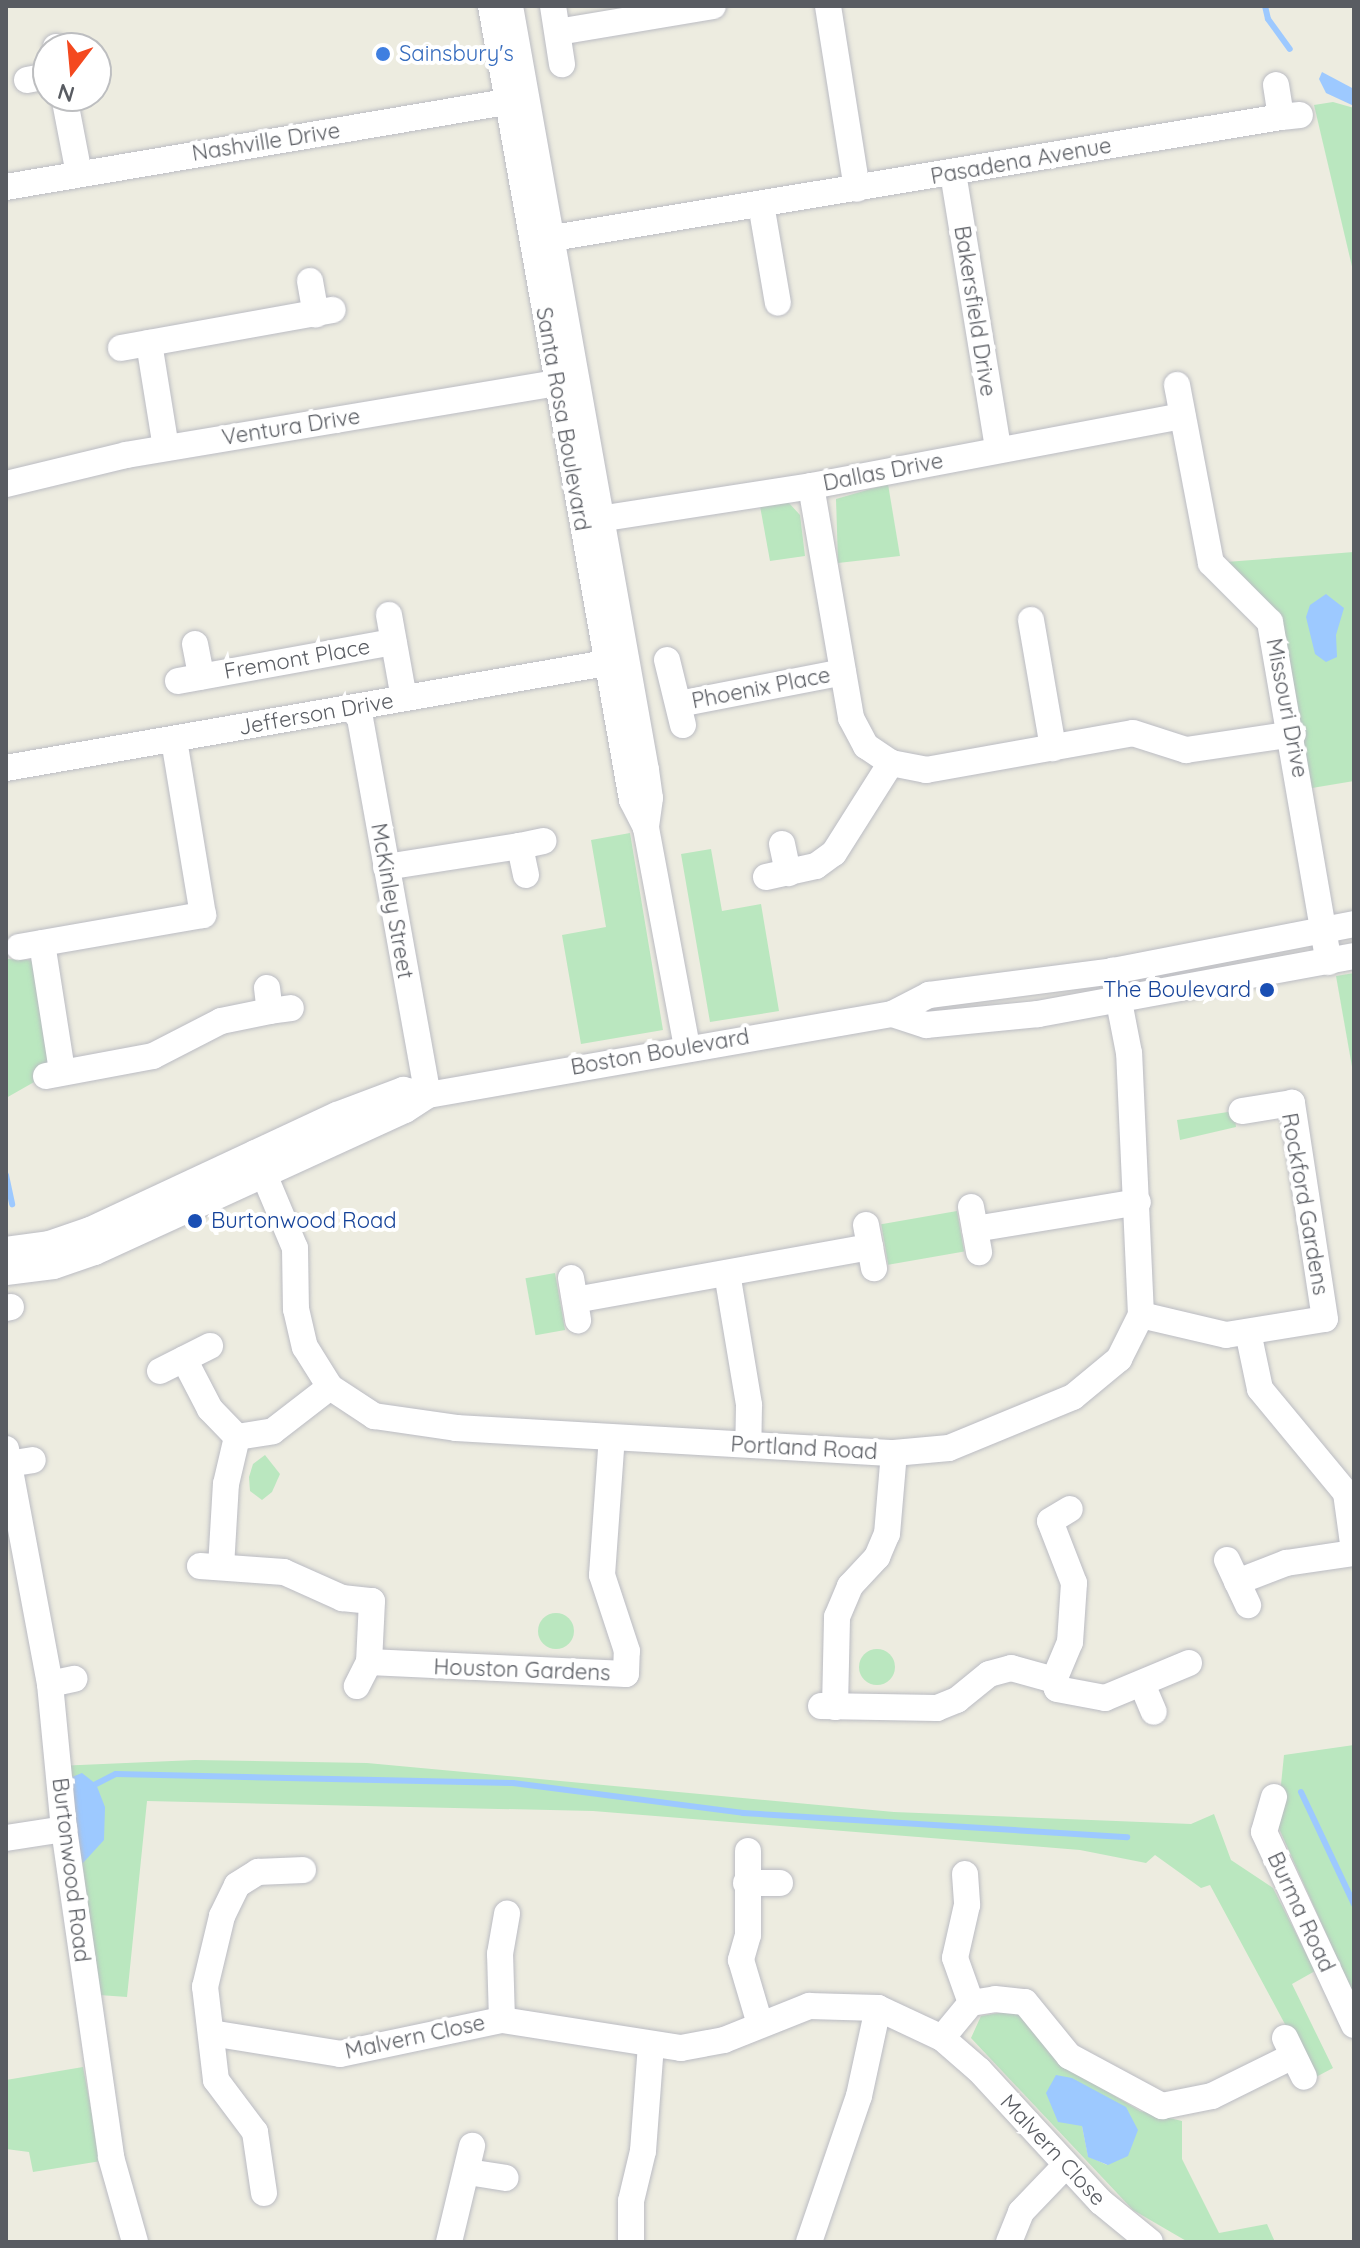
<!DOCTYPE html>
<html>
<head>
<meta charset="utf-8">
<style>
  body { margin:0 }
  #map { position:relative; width:1360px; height:2248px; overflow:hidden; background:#edece0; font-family:Quicksand,sans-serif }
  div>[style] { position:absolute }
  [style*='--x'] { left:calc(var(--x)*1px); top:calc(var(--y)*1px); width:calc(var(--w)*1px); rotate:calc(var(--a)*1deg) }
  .green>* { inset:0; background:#bae7bf; transform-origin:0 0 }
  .round { border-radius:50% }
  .water>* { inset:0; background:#9dc9ff }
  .stream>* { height:6px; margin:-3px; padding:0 3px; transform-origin:3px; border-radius:3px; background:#9dc9ff }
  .roads { filter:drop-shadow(0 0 2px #bbbcc3) drop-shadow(0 0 2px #bbbcc3) }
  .minor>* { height:26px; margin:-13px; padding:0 13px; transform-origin:13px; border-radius:13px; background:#fff }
  .dots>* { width:22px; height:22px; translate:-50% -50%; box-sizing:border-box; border:4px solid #fff; border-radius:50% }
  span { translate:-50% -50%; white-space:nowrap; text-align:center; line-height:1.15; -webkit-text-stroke:8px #fff; paint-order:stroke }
  .shop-label { font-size:22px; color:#366cbe }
  .left { translate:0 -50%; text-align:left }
  .street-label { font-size:22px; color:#595c62 }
  .transit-label { font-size:22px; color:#164399 }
  .right { translate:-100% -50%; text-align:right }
  .frame { position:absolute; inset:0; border:8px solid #595c62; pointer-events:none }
  .north { position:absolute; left:32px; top:32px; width:80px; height:80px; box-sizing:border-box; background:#fff; border:2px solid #bdbec0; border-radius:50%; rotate:196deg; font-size:22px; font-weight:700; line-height:32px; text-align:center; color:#595c62 }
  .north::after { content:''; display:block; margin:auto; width:28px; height:36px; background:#f4491f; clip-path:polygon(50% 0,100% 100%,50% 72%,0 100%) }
</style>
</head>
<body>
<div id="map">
  <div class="green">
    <i style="clip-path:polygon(1333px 102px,1354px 108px,1354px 275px,1314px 105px)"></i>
    <i style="clip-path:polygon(888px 484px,900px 556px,838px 563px,836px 499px)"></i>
    <i style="clip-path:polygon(788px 502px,800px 515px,805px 556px,770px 561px,760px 506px)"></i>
    <i style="clip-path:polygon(1354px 552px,1354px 781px,1306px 789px,1277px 621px,1213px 563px)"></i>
    <i style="clip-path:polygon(630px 833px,663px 1030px,581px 1044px,562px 935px,606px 927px,591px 840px)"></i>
    <i style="clip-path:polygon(711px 849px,722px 911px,761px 904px,779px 1011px,710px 1022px,681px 854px)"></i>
    <i style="clip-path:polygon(6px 923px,8px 959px,44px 961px,57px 1069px,6px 1098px)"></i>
    <i style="clip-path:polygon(1354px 973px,1354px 1078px,1336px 976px)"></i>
    <i style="clip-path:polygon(1234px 1111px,1236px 1127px,1180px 1140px,1177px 1120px)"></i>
    <i style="left:957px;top:1211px;width:41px;height:77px;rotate:80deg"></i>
    <i style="left:555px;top:1273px;width:58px;height:30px;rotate:80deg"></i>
    <i style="clip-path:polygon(265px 1455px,280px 1474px,272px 1492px,262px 1500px,250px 1491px,249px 1477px,253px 1464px)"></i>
    <i class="round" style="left:538px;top:1613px;width:36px;height:36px"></i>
    <i class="round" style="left:859px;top:1649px;width:36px;height:36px"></i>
    <i style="clip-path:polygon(1354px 1745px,1354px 1996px,1277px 1824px,1284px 1755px)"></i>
    <i style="clip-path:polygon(195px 1760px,367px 1763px,894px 1812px,1191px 1824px,1214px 1814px,1231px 1860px,1273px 1888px,1315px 1971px,1292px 1984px,1333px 2068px,1314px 2078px,1210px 1885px,1201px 1888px,1155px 1855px,1146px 1863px,1080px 1850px,593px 1811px,147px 1801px,127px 1997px,85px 1994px,57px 1766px)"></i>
    <i style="clip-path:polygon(evenodd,1017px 2010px,1093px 2083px,1140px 2111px,1182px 2121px,1182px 2159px,1219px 2233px,1267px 2224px,1275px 2242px,1188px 2242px,1133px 2210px,971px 2038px,981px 2016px,1017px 2010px,1082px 2126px,1107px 2165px,1088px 2156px,1082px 2126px)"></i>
    <i style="clip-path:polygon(83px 2067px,101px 2161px,33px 2172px,29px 2152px,6px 2149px,6px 2080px)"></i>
  </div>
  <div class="water">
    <i style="clip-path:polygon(1322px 72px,1354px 89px,1354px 106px,1326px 93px,1319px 79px)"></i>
    <i style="clip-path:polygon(1326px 594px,1344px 608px,1336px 635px,1337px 657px,1326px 662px,1315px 654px,1306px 617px,1310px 605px)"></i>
    <i style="clip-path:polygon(82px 1773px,96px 1784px,105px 1807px,104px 1840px,83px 1863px,69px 1851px,72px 1777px)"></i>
    <i style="clip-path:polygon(1056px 2075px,1072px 2078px,1126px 2107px,1138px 2130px,1128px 2156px,1108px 2165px,1088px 2157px,1082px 2126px,1058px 2122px,1046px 2093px)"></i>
  </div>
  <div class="stream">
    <i style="--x:1265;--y:6;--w:13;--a:77"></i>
    <i style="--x:1268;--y:19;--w:37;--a:54"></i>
    <i style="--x:6;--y:1175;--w:30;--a:78"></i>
    <i style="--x:96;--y:1784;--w:22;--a:-27"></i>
    <i style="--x:116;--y:1774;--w:397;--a:1.3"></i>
    <i style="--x:513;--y:1783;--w:232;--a:7.4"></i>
    <i style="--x:743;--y:1813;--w:385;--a:3.6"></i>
    <i style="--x:1301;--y:1792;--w:124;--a:64.7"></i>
  </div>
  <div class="roads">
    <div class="minor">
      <i style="--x:491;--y:6;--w:806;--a:79.93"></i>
      <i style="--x:632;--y:800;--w:31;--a:63"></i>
      <i style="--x:646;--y:828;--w:223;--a:79.4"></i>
      <i style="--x:510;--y:6;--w:776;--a:79.91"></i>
      <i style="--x:646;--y:770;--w:28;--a:82"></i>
      <i style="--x:650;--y:798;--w:30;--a:98"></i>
      <i style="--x:553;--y:6;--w:59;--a:81.2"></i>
      <i style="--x:828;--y:6;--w:185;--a:81"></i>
      <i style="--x:558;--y:32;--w:157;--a:-9.5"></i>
      <i style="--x:56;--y:47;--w:1;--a:90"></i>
      <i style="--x:27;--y:80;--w:21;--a:-11"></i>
      <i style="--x:1276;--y:85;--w:32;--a:81"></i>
      <i style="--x:1281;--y:117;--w:19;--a:-6"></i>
      <i style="--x:64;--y:96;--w:79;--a:79.1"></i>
      <i style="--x:953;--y:173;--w:280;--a:80.7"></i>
      <i style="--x:6;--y:187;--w:524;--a:-9.66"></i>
      <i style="--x:761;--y:204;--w:100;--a:80.3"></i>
      <i style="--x:535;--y:241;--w:756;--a:-9.44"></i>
      <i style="--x:310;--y:281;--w:34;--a:80"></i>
      <i style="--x:149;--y:343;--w:106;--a:80.8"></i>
      <i style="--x:121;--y:348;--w:215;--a:-10.2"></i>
      <i style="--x:1177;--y:385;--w:181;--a:79.2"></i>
      <i style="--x:1211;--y:563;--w:83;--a:45"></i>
      <i style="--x:1270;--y:622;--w:345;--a:80.2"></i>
      <i style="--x:6;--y:484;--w:123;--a:-13.6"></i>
      <i style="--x:126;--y:455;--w:453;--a:-9.5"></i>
      <i style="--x:811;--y:486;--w:235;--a:80.2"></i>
      <i style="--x:851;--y:718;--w:32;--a:62"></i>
      <i style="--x:866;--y:746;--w:30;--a:34"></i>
      <i style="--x:891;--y:763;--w:36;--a:11"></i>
      <i style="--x:926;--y:770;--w:210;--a:-10.1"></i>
      <i style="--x:1133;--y:733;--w:56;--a:17.8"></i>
      <i style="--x:1186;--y:750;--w:108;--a:-8.5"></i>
      <i style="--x:586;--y:521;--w:228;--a:-8.8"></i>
      <i style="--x:811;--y:486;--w:378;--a:-10.7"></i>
      <i style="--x:389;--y:615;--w:84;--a:79.8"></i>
      <i style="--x:1031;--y:620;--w:130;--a:80.2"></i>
      <i style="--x:195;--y:644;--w:33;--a:79"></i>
      <i style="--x:667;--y:660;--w:67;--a:76.2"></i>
      <i style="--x:178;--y:681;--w:219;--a:-10.3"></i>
      <i style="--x:679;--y:704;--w:167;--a:-11"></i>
      <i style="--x:358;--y:707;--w:394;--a:79.8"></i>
      <i style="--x:6;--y:768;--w:626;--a:-9.93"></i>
      <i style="--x:782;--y:844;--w:30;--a:78"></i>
      <i style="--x:386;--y:867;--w:136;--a:-8.9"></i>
      <i style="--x:526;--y:875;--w:30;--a:-102"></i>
      <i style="--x:520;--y:846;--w:24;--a:-12"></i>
      <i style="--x:766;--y:877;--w:51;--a:-12.4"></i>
      <i style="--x:816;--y:866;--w:22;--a:-36"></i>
      <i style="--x:834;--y:853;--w:107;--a:-57.7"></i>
      <i style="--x:42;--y:943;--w:130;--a:81.1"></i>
      <i style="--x:19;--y:947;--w:187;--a:-9.9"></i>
      <i style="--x:203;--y:915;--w:178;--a:-99.4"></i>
      <i style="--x:267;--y:988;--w:23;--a:83"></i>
      <i style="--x:270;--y:1011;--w:21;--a:-8"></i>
      <i style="--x:892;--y:1014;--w:36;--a:18"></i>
      <i style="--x:926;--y:1025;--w:113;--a:-5.6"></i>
      <i style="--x:1038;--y:1014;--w:321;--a:-10.4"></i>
      <i style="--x:46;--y:1076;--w:109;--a:-10.6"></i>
      <i style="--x:153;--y:1056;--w:76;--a:-27.2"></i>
      <i style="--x:221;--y:1021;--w:50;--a:-11.5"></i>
      <i style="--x:255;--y:1153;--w:103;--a:67.2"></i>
      <i style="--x:295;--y:1248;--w:61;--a:89.1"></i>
      <i style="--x:296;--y:1309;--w:39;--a:77"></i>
      <i style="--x:305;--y:1347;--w:47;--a:58"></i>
      <i style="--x:330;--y:1387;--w:53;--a:33.4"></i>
      <i style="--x:374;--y:1416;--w:83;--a:8.3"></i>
      <i style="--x:456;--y:1428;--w:439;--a:3.3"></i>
      <i style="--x:894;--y:1453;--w:55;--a:-5.2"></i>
      <i style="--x:949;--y:1448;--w:134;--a:-22.4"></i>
      <i style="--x:1073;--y:1397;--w:60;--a:-39.6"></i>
      <i style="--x:1119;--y:1359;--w:49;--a:-63.4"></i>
      <i style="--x:1141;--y:1315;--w:262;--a:-92.6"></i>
      <i style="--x:1129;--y:1053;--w:84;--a:-101"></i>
      <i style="--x:971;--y:1207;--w:46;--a:79.9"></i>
      <i style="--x:866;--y:1225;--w:44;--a:79.5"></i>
      <i style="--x:975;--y:1229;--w:165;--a:-9.4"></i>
      <i style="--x:6;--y:1250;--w:43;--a:-7.9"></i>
      <i style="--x:49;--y:1244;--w:43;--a:-18.9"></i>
      <i style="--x:90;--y:1230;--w:272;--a:-25"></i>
      <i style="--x:337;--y:1115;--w:71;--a:-20.7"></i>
      <i style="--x:403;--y:1090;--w:25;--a:11"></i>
      <i style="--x:428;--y:1095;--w:471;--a:-9.9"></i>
      <i style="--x:892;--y:1014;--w:42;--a:-27.2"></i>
      <i style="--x:929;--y:995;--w:186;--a:-7.4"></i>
      <i style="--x:1113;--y:971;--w:246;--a:-11"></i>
      <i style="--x:6;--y:1272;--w:48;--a:-7.1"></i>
      <i style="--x:54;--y:1266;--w:43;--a:-18.9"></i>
      <i style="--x:95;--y:1252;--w:341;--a:-24.6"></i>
      <i style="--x:405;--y:1110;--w:27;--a:-33"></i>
      <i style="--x:727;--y:1273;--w:134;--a:80.5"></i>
      <i style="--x:749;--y:1405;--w:39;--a:91"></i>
      <i style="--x:571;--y:1278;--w:43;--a:80.5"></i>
      <i style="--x:575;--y:1300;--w:300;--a:-10.2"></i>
      <i style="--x:6;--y:1308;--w:5;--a:-11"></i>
      <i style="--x:1141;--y:1315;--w:87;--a:13.2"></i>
      <i style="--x:1226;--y:1335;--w:100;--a:-9.2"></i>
      <i style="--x:1325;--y:1319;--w:219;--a:-98.7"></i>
      <i style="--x:1292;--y:1103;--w:51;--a:170.9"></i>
      <i style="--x:1248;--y:1332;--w:58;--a:78.1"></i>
      <i style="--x:1260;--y:1389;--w:135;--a:50.4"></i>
      <i style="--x:1346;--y:1493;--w:59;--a:82.1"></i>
      <i style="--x:184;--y:1359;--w:56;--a:62.5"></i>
      <i style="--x:210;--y:1409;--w:39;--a:46"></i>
      <i style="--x:160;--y:1371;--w:56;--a:-26.6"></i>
      <i style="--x:6;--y:1449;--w:239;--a:79.4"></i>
      <i style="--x:50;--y:1684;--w:146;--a:84.5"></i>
      <i style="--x:64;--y:1829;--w:331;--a:81.8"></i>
      <i style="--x:111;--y:2157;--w:88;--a:74.2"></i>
      <i style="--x:8;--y:1464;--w:25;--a:-9"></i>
      <i style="--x:1227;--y:1560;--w:50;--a:65"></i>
      <i style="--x:200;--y:1566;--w:84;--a:4.1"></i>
      <i style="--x:284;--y:1572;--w:64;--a:24.1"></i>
      <i style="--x:342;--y:1598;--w:30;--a:6"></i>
      <i style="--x:372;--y:1601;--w:61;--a:92.8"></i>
      <i style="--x:369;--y:1662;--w:27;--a:117"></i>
      <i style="--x:221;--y:1567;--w:83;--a:-86.6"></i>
      <i style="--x:226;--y:1484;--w:48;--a:-76.8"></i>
      <i style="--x:237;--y:1437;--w:36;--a:-9"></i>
      <i style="--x:273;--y:1431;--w:72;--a:-37.7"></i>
      <i style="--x:1237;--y:1582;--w:53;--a:-21.2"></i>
      <i style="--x:1286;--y:1563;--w:69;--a:-8.4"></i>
      <i style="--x:369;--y:1662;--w:257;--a:2.7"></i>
      <i style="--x:626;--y:1674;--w:23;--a:-88"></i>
      <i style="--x:627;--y:1651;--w:80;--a:-108.2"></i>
      <i style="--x:602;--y:1575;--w:138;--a:-85.9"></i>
      <i style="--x:1054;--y:1680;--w:41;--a:-67.2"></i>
      <i style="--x:1070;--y:1642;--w:59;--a:-86.1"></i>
      <i style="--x:1074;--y:1583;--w:66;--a:-111.2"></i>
      <i style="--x:1050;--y:1521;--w:23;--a:-31"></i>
      <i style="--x:50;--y:1684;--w:25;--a:-12"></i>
      <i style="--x:1142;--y:1684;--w:30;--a:67"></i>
      <i style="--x:821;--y:1706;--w:116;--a:1"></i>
      <i style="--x:937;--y:1708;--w:22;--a:-22"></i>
      <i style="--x:957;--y:1700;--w:41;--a:-39.1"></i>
      <i style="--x:989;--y:1674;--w:23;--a:-15"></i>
      <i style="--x:1011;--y:1668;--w:45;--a:15.6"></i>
      <i style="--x:1054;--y:1680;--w:9;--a:72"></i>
      <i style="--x:1057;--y:1689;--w:49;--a:10.6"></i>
      <i style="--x:1105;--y:1698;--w:91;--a:-22.6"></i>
      <i style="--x:835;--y:1707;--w:90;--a:-88.7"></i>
      <i style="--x:837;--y:1617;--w:34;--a:-67"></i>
      <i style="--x:850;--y:1586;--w:40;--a:-47"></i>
      <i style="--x:877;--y:1557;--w:25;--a:-67"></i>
      <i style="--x:887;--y:1534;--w:81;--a:-85.1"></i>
      <i style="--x:1274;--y:1797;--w:36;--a:106"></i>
      <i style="--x:1264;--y:1832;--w:213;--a:65"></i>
      <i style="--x:6;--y:1838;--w:59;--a:-8.8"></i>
      <i style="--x:748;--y:1851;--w:84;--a:90"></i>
      <i style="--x:748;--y:1935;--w:26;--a:106"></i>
      <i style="--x:741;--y:1960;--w:67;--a:73.5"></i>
      <i style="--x:965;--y:1874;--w:31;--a:86"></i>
      <i style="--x:967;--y:1905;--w:54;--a:102.8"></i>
      <i style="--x:955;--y:1958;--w:48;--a:70.4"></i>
      <i style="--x:746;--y:1883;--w:34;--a:0"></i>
      <i style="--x:502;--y:2020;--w:66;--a:-91.7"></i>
      <i style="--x:500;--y:1954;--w:41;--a:-80.1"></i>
      <i style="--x:211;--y:2033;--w:131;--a:9.2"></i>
      <i style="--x:340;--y:2054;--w:166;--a:-11.9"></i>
      <i style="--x:502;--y:2020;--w:181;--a:8.9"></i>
      <i style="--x:681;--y:2048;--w:44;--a:-10.5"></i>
      <i style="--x:724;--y:2040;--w:92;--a:-21.8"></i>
      <i style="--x:809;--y:2006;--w:69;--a:1.7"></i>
      <i style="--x:878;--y:2008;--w:71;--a:25.1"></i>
      <i style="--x:942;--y:2038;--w:49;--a:40.9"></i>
      <i style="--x:979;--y:2070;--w:180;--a:47.3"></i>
      <i style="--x:1101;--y:2202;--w:63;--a:39.2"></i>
      <i style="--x:942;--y:2038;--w:45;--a:-50.4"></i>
      <i style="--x:971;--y:2003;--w:24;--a:-9"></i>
      <i style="--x:995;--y:1999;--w:30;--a:6"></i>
      <i style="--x:1025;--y:2002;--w:70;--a:50.8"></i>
      <i style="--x:1069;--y:2056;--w:106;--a:28.3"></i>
      <i style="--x:1162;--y:2106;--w:51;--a:-11.3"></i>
      <i style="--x:1212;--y:2096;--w:90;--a:-26.3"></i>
      <i style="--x:1285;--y:2038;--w:43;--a:64"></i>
      <i style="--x:468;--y:2172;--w:38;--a:9"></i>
      <i style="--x:264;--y:2193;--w:62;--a:-98.4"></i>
      <i style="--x:255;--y:2132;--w:65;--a:-126.9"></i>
      <i style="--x:216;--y:2080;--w:94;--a:-96.7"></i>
      <i style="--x:205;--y:1987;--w:73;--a:-76.5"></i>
      <i style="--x:222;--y:1916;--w:34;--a:-64"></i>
      <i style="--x:237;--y:1885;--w:25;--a:-32"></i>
      <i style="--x:258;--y:1872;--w:45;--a:-2.5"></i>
      <i style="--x:449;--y:2242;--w:99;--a:-76.5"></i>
      <i style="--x:631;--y:2242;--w:41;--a:-90"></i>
      <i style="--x:631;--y:2201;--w:51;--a:-76.5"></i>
      <i style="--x:643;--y:2151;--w:106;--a:-85.7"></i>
      <i style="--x:809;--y:2242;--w:154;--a:-71.1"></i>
      <i style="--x:859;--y:2096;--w:90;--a:-77.8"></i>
      <i style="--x:1009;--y:2242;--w:32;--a:-68"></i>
      <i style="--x:1021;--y:2212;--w:65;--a:-46.2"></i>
    </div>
  </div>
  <div class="dots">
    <i style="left:383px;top:54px;background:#3f7fe0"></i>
    <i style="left:1267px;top:990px;background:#1a4fb4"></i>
    <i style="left:195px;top:1221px;background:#1a4fb4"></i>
  </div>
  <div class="shop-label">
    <span class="left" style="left:399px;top:54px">Sainsbury's</span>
  </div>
  <div class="street-label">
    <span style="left:266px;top:142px;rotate:-9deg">Nashville Drive</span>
    <span style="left:1021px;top:161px;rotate:-10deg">Pasadena Avenue</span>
    <span style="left:975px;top:311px;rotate:81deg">Bakersfield Drive</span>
    <span style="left:563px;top:419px;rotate:80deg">Santa Rosa Boulevard</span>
    <span style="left:291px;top:427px;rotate:-9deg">Ventura Drive</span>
    <span style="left:883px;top:472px;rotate:-11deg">Dallas Drive</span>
    <span style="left:297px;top:659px;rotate:-10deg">Fremont Place</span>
    <span style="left:761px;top:688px;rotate:-11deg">Phoenix Place</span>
    <span style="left:1287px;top:708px;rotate:79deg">Missouri Drive</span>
    <span style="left:316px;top:714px;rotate:-10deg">Jefferson Drive</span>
    <span style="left:392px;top:901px;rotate:80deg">McKinley Street</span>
    <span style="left:660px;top:1052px;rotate:-10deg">Boston Boulevard</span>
    <span style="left:1305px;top:1204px;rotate:80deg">Rockford Gardens</span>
    <span style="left:804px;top:1448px;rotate:3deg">Portland Road</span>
    <span style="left:522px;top:1670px;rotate:2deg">Houston Gardens</span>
    <span style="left:71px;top:1870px;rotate:83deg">Burtonwood Road</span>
    <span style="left:1301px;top:1912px;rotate:65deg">Burma Road</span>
    <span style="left:415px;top:2037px;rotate:-12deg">Malvern Close</span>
    <span style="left:1053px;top:2150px;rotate:47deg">Malvern Close</span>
  </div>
  <div class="transit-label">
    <span class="right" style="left:1251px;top:990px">The Boulevard</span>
    <span class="left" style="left:211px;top:1221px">Burtonwood Road</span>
  </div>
  <div class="frame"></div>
  <div class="north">N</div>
</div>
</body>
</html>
